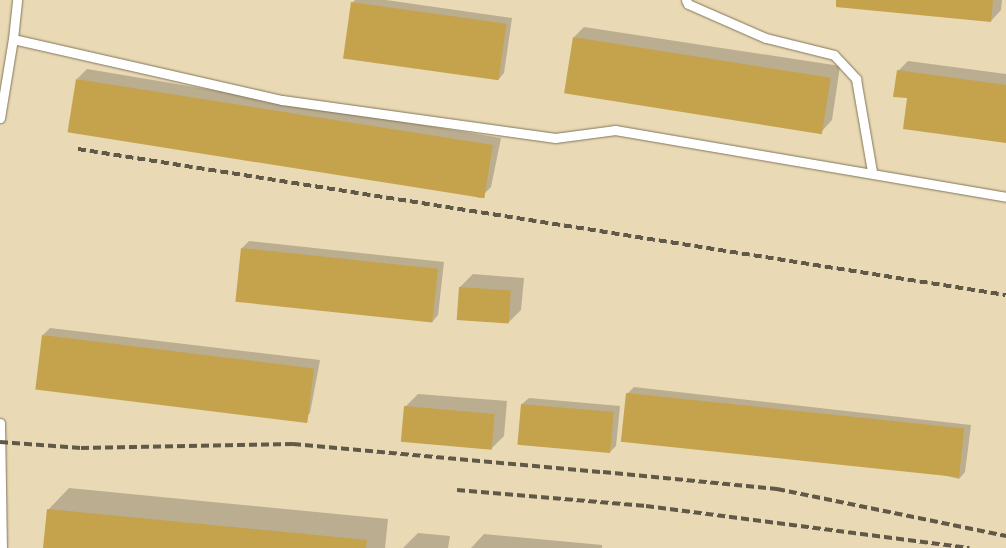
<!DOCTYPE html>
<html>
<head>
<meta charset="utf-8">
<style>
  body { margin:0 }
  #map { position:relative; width:1006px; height:548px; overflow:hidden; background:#f2e5c7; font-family:Helvetica,sans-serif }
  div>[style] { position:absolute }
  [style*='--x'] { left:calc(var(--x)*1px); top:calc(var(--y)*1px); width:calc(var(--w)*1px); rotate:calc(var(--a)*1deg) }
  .built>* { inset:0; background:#e9d9b4; transform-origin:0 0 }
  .shadow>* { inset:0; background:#0003 }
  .building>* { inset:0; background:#c5a34c; transform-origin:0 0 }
  .roads { filter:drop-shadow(0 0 1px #82765b) drop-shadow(0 0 1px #82765b) }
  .lane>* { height:9px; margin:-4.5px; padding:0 4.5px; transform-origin:4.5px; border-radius:4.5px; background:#fff }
  .rail>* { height:4px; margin-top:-2px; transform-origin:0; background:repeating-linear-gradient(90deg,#615948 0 8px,transparent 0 12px) }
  span { translate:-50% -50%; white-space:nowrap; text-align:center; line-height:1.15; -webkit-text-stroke:4.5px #fdf3db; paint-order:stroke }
</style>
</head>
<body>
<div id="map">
  <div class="built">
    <i style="left:0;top:0;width:1006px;height:548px"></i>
  </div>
  <div class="shadow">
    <i style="clip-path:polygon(355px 0,386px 0,512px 18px,504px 73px,498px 80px,352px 3px)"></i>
    <i style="clip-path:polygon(837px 0,1002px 0,1001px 10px,991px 21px)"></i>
    <i style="clip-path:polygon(584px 27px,840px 66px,832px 120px,822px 131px,574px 37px)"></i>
    <i style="clip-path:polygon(908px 61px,1006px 74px,1006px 142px,908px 97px,898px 71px)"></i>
    <i style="clip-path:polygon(87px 69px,501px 138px,491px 187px,480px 198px,77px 79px)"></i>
    <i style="clip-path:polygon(249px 241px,444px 262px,438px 315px,432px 322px,242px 248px)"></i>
    <i style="clip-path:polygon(473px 274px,524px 278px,521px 310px,508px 323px,460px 287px)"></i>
    <i style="clip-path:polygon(50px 328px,320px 360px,310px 413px,304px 419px,43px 335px)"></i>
    <i style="clip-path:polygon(634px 387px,971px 425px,965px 472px,959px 479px,627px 394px)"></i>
    <i style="clip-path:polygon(418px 394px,507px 401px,504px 436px,491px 449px,405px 407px)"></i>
    <i style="clip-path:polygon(529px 398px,620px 406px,616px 446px,610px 452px,522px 404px)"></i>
    <i style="clip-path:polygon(69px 488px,388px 519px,385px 548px,44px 548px,48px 510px)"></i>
    <i style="clip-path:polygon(418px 533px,450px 536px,448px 548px,403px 548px)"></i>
    <i style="clip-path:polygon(484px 534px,602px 545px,602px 548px,471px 548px)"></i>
  </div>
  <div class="building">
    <i style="clip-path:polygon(836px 0,993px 0,991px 22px,836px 7px)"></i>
    <i style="left:351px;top:2px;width:157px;height:57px;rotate:8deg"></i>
    <i style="left:573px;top:37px;width:261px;height:57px;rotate:9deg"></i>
    <i style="clip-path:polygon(897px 70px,1006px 85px,1006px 143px,903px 129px,907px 98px,893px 97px)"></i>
    <i style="left:76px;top:79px;width:422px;height:54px;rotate:9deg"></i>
    <i style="left:241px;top:248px;width:198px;height:54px;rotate:6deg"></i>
    <i style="left:459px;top:287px;width:52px;height:33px;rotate:4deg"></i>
    <i style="left:42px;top:335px;width:274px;height:55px;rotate:7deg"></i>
    <i style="left:626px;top:393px;width:340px;height:49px;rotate:6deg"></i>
    <i style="left:521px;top:404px;width:93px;height:41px;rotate:5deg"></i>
    <i style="left:404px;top:406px;width:91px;height:36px;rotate:5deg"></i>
    <i style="clip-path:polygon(47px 509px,367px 540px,366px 548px,43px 548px)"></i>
  </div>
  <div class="roads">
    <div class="lane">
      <i style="--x:686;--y:0;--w:4;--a:63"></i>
      <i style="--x:688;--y:4;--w:85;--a:23.6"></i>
      <i style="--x:766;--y:38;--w:70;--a:14"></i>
      <i style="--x:834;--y:55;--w:33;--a:47"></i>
      <i style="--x:856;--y:79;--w:94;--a:80.2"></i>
      <i style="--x:13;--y:39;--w:276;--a:12.8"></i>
      <i style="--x:282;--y:100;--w:276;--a:7.9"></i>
      <i style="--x:555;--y:138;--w:61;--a:-7.6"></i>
      <i style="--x:615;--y:130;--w:397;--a:9.7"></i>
      <i style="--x:0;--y:118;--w:80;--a:-80.7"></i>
      <i style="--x:13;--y:39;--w:39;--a:-84"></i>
      <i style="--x:0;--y:423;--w:125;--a:89.1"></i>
    </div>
  </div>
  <div class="rail">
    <i style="--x:78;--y:149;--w:939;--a:8.94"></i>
    <i style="--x:0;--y:442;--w:81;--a:4.2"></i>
    <i style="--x:81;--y:448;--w:212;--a:-1.1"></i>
    <i style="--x:293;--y:444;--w:311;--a:5.2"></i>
    <i style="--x:603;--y:472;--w:175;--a:5.6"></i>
    <i style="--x:777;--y:489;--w:234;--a:11.6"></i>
    <i style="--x:457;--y:490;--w:190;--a:4.8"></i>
    <i style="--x:646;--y:506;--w:326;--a:7.4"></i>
  </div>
</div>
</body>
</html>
